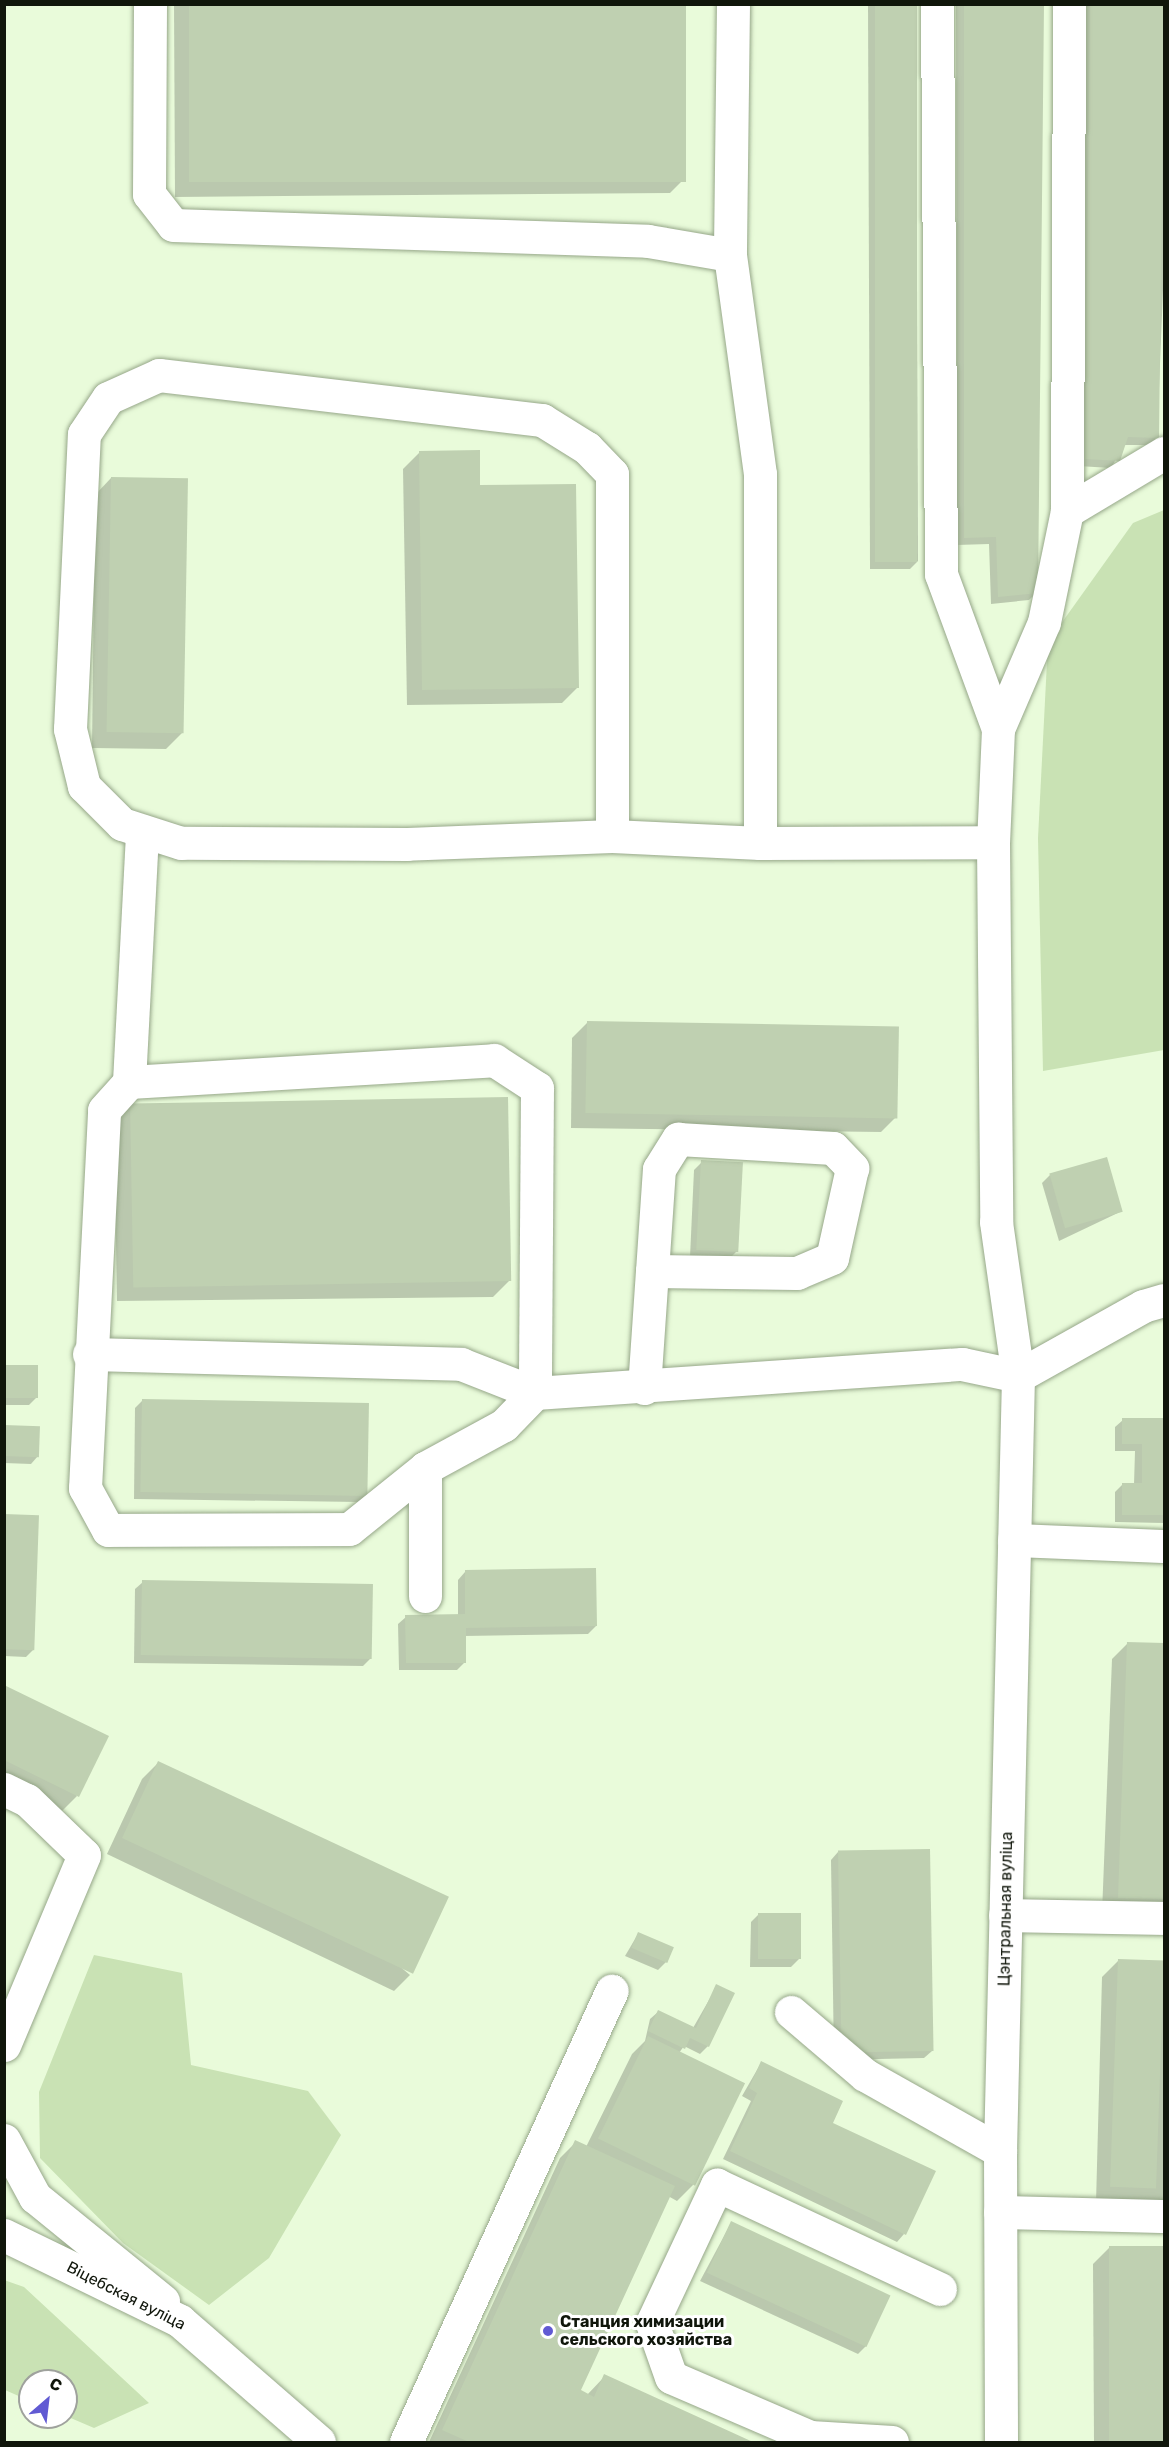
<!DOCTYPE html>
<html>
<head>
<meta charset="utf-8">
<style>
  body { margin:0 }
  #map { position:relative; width:1169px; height:2447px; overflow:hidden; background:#e9fbda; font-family:Rubik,sans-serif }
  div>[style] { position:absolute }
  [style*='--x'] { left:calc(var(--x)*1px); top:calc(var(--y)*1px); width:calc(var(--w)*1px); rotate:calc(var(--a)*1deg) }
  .green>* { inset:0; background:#c9e2b4 }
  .shadow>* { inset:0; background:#0003 }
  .building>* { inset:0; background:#bfd0b1; transform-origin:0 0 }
  .roads { filter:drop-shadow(0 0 2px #96a789) drop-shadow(0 0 2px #96a789) }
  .minor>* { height:33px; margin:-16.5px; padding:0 16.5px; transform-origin:16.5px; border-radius:16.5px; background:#fff }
  .dots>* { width:16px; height:16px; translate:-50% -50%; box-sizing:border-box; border:3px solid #fff; border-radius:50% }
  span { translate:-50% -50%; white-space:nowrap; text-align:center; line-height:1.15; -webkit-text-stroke:6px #fff; paint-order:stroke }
  .street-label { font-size:16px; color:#10160b }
  .poi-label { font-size:16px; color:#10160b; font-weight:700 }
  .left { translate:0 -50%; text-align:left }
  .frame { position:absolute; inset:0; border:6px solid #10160b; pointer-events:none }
  .north { position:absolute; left:18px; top:2369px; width:60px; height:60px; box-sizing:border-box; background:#fff; border:2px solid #9fa29d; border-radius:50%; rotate:28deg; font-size:16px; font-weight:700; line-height:24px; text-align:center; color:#10160b }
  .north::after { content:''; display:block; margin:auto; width:21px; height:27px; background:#615ad3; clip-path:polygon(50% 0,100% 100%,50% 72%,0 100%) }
</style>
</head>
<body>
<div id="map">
  <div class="green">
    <i style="clip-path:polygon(1164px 510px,1164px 1050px,1043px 1071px,1038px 838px,1048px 642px,1133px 523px)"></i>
    <i style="clip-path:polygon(94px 1955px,182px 1973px,191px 2065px,308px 2091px,341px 2135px,269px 2258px,209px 2305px,123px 2243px,40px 2158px,39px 2092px)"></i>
    <i style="clip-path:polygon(4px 2280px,24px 2287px,149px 2403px,94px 2428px,66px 2416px,66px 2381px,30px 2381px,30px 2401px,5px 2390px)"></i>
  </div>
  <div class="shadow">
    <i style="clip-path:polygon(174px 4px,685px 4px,686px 177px,670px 193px,175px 197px)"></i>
    <i style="clip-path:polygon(868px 4px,916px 4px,918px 561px,910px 569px,870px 569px)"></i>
    <i style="clip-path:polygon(956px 4px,1042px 4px,1037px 592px,1029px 600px,991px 604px,989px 544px,957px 545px)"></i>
    <i style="clip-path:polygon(1083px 4px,1164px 4px,1164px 266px,1157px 437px,1150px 445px,1124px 445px,1111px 468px,1078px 466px)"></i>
    <i style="clip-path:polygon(419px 453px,479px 487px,578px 687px,562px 703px,407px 705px,403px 469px)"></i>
    <i style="clip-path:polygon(111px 478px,182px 733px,166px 749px,92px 748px,95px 495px)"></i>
    <i style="clip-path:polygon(588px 1022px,897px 1116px,881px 1132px,571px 1128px,572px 1038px)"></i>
    <i style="clip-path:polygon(130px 1103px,509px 1281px,493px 1297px,117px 1301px,114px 1119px)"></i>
    <i style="clip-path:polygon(702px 1162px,737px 1251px,729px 1259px,690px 1257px,694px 1170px)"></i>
    <i style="clip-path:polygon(1050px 1175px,1122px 1211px,1059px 1241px,1042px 1183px)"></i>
    <i style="clip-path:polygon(4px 1366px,37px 1397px,29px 1405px,4px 1405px)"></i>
    <i style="clip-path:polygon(143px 1400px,367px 1494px,359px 1502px,134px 1499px,135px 1408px)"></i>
    <i style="clip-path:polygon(1123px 1420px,1164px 1420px,1164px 1523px,1115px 1522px,1115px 1492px,1123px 1484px,1134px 1484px,1135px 1451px,1115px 1451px,1115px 1427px)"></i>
    <i style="clip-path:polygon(4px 1427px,38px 1456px,31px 1464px,4px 1463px)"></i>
    <i style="clip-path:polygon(4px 1516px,34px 1649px,26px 1657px,4px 1656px)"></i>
    <i style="clip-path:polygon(465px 1572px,596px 1626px,588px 1634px,464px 1636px,465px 1662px,457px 1670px,399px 1670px,398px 1624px,406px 1617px,458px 1616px,458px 1580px)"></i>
    <i style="clip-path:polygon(143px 1582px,371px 1658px,363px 1666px,134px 1663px,135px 1589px)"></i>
    <i style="clip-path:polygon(1128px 1643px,1164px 1645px,1164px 1915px,1102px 1913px,1112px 1659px)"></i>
    <i style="clip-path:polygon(4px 1687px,77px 1796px,61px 1812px,4px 1783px)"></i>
    <i style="clip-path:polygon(158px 1763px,410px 1975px,394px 1991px,107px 1854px,142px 1779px)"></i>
    <i style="clip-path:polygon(838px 1852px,932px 2051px,924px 2058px,834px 2060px,831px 1860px)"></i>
    <i style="clip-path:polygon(759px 1914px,799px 1959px,791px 1967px,750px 1967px,751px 1922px)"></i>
    <i style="clip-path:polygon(638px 1934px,666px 1962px,658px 1970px,625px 1956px)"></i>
    <i style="clip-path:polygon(1118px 1961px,1164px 1962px,1164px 2204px,1096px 2203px,1102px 1977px)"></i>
    <i style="clip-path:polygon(717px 1986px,708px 2046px,700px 2054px,684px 2046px,679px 2053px,693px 2185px,677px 2201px,668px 2196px,579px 2391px,587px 2395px,605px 2376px,749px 2442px,429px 2442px,560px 2158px,576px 2142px,586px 2147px,632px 2054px,645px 2041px,650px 2019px,658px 2012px,693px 2028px)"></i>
    <i style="clip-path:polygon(761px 2063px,831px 2123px,904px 2234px,897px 2242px,723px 2159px,751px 2101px,742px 2096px)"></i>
    <i style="clip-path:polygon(731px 2223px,866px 2346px,858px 2354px,700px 2281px)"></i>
    <i style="clip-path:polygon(1164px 2247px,1164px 2442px,1094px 2442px,1093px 2264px,1109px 2248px)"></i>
  </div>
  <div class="building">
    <i style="left:189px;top:4px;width:497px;height:178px"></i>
    <i style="left:875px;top:4px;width:42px;height:558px"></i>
    <i style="clip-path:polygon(964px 4px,1044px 4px,1038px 593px,998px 597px,996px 537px,964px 538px)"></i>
    <i style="clip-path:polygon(1090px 4px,1164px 4px,1159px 438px,1128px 437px,1120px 461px,1085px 459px)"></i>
    <i style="clip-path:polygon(480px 450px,480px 485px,576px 484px,579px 688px,422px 690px,419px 451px)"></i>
    <i style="left:111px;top:477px;width:77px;height:255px;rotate:1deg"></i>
    <i style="left:587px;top:1021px;width:312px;height:92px;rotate:1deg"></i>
    <i style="left:508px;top:1097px;width:184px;height:378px;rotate:89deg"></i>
    <i style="left:1107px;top:1157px;width:57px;height:60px;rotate:74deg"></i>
    <i style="left:701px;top:1160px;width:42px;height:90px;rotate:3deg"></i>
    <i style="left:4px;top:1365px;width:34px;height:33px"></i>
    <i style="left:142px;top:1399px;width:227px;height:93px;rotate:1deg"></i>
    <i style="clip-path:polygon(1122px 1418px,1164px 1418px,1164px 1515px,1122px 1515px,1122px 1483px,1142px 1483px,1142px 1444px,1122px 1444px)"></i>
    <i style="left:4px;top:1425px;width:36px;height:31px;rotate:2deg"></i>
    <i style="left:4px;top:1514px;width:35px;height:135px;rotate:2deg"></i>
    <i style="clip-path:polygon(596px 1568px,597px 1626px,466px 1628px,466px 1663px,406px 1663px,405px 1615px,465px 1614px,465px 1570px)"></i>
    <i style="left:142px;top:1580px;width:231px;height:75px;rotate:1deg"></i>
    <i style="clip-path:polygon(1127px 1642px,1164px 1643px,1164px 1899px,1118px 1898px)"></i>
    <i style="clip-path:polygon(4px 1685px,109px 1736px,79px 1797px,4px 1760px)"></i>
    <i style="left:158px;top:1761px;width:321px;height:85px;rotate:25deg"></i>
    <i style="left:930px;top:1849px;width:202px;height:92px;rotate:89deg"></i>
    <i style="left:758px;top:1913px;width:43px;height:46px"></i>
    <i style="left:638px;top:1932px;width:39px;height:17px;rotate:23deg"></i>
    <i style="left:1118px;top:1959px;width:46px;height:228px;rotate:2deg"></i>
    <i style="clip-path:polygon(716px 1984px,735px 1993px,709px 2047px,690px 2038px,685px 2049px,648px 2031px,658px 2010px,696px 2028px)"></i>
    <i style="left:648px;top:2036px;width:108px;height:114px;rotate:26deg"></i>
    <i style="clip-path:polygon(761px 2061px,843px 2101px,833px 2123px,936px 2171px,906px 2235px,730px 2151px,757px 2093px,749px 2088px)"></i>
    <i style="clip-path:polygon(575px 2140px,675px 2186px,581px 2390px,594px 2397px,604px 2374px,753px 2442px,469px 2442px,442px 2430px)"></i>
    <i style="left:731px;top:2221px;width:176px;height:57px;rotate:25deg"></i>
    <i style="left:1109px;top:2246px;width:55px;height:196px"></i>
  </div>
  <div class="roads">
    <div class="minor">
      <i style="--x:150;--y:4;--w:190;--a:90.3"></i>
      <i style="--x:149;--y:194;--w:39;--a:52"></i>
      <i style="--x:173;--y:225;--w:475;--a:1.9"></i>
      <i style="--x:648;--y:241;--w:83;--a:9.7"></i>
      <i style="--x:733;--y:4;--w:251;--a:90.7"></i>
      <i style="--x:730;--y:255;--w:221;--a:82.2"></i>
      <i style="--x:760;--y:474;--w:369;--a:90"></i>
      <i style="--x:937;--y:4;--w:570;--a:89.6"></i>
      <i style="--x:941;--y:574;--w:165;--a:69.8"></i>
      <i style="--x:998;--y:729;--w:113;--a:92.5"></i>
      <i style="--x:993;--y:842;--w:380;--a:89.5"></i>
      <i style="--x:996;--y:1222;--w:156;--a:81.9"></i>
      <i style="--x:1018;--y:1376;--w:775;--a:91.33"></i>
      <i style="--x:1000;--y:2151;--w:291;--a:89.8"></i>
      <i style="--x:1067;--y:511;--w:113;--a:-30.9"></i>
      <i style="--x:998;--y:729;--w:116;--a:-66.7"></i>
      <i style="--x:1044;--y:622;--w:113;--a:-78.3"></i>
      <i style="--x:1067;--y:511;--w:507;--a:-89.77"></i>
      <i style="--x:612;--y:836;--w:205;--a:177.8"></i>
      <i style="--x:407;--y:844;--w:226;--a:-179.7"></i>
      <i style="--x:181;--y:843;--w:62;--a:-162.1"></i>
      <i style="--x:122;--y:824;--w:54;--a:-135"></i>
      <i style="--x:84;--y:786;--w:59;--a:-103.8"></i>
      <i style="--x:70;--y:729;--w:295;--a:-87.3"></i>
      <i style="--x:84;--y:434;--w:43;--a:-56.3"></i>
      <i style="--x:108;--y:398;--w:56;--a:-24.3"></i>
      <i style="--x:159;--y:375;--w:386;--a:6.7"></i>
      <i style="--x:542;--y:420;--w:53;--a:31.9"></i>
      <i style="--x:587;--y:448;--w:36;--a:46"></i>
      <i style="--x:612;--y:474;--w:362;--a:90"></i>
      <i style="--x:612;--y:836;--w:148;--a:2.7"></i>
      <i style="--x:760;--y:843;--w:233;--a:-0.2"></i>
      <i style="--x:494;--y:1060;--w:51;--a:33.1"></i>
      <i style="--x:537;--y:1088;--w:305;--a:90.4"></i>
      <i style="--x:535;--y:1393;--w:45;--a:134.1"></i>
      <i style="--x:504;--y:1425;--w:90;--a:151.4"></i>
      <i style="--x:425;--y:1468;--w:97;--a:141.2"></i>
      <i style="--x:349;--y:1529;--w:241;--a:179.8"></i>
      <i style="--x:108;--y:1530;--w:48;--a:-118.7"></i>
      <i style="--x:85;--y:1488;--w:378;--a:-87.1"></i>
      <i style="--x:104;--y:1110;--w:38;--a:-48"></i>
      <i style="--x:129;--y:1082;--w:366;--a:-3.4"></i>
      <i style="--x:129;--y:1082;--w:251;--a:-87"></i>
      <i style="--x:89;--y:1354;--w:372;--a:1.5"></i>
      <i style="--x:461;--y:1364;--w:79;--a:21.4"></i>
      <i style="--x:535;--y:1393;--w:428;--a:-3.9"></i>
      <i style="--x:962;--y:1364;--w:57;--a:12.1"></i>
      <i style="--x:1018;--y:1376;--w:143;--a:-29.2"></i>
      <i style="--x:1143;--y:1306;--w:22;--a:-16"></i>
      <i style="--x:644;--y:1388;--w:117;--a:-86.1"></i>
      <i style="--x:652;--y:1271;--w:102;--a:-86.1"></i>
      <i style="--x:659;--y:1169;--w:36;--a:-58"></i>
      <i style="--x:678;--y:1139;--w:155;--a:3.3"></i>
      <i style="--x:833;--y:1148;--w:28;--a:46"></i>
      <i style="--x:852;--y:1168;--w:92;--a:102.5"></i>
      <i style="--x:832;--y:1258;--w:38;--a:157"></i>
      <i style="--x:797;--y:1273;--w:145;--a:-179.2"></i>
      <i style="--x:425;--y:1468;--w:128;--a:90"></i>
      <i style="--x:1014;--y:1540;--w:150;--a:2.3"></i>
      <i style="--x:4;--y:1789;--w:25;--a:26"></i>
      <i style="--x:27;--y:1800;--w:79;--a:44"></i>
      <i style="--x:84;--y:1855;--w:206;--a:112.8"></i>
      <i style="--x:1005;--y:1915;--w:159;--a:1.1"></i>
      <i style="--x:791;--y:2012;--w:97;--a:40.4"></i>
      <i style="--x:865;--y:2075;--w:155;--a:29.4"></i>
      <i style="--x:4;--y:2140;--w:65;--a:61.5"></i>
      <i style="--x:35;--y:2197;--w:165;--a:39.1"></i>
      <i style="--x:1000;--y:2212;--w:164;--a:1.4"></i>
      <i style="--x:4;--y:2235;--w:196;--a:26"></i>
      <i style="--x:180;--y:2321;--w:184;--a:41"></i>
      <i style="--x:406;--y:2442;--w:496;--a:-65.5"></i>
      <i style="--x:892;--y:2442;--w:82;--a:-176.5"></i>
      <i style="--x:810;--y:2437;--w:151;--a:-156.7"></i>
      <i style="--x:671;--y:2377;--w:57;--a:-109.4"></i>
      <i style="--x:652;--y:2323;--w:153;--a:-64.8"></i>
      <i style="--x:717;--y:2185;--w:246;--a:25"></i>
    </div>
  </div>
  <div class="dots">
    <i style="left:548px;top:2331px;background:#615ad3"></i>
  </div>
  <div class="street-label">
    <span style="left:1006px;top:1909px;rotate:-89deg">Цэнтральная вуліца</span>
    <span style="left:126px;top:2296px;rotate:27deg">Віцебская вуліца</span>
  </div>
  <div class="poi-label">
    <span class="left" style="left:560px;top:2331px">Станция химизации<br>сельского хозяйства</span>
  </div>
  <div class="frame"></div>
  <div class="north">С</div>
</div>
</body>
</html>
